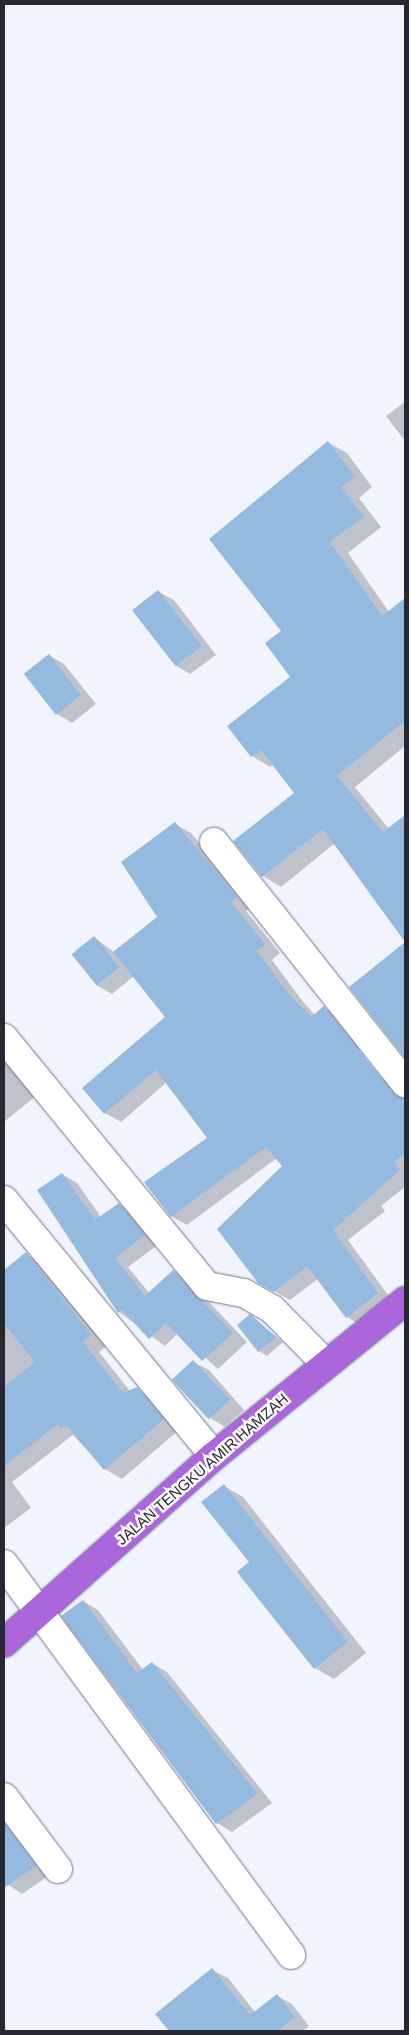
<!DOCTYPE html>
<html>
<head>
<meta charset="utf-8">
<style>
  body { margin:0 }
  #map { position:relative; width:409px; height:2035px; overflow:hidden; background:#f1f3fe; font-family:Arial,sans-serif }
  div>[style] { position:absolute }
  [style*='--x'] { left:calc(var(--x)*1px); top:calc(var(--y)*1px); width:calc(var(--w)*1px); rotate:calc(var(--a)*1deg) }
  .shadow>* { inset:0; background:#0003 }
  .building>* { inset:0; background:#95bae0; transform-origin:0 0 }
  .roads { filter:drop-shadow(0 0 1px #72758d) drop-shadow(0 0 1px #72758d) }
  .minor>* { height:28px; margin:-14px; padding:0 14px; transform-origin:14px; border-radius:14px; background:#fff }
  .highway>* { height:28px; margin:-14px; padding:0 14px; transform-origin:14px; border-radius:14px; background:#aa66da }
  span { translate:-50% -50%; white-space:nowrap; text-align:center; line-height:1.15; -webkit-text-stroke:5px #fff; paint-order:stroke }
  .street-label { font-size:15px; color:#272832 }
  .frame { position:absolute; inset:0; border:5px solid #272832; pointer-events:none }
</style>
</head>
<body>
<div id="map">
  <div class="shadow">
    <i style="clip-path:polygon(405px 402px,405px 441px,386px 416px)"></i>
    <i style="clip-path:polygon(329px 443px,347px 453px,372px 487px,359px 498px,381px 527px,348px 553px,389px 612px,405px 599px,405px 746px,355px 787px,389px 829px,405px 817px,405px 939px,335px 843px,281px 887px,263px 876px,296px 793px,274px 764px,270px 767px,252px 756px,292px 677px,283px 631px)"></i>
    <i style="clip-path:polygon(159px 592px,174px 600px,216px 655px,190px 674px,175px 665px,134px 611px)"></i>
    <i style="clip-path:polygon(49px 655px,64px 664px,96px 704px,72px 723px,57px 714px)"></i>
    <i style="clip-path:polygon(175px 824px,191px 833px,252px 906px,246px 911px,280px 953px,272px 960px,304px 1003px,315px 1015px,324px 1008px,340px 1017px,364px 1047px,324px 1078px,375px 1072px,405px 1097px,405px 1187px,381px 1206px,385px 1211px,348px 1240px,393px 1302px,362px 1326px,347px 1317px,318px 1279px,290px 1300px,259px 1282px,284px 1166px,277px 1158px,187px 1225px,171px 1216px,146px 1185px,209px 1138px,167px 1082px,121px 1122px,105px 1113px,166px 1017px,134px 976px,112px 994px,96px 985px,94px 937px,115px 953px,158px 918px)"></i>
    <i style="clip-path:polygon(395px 951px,405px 957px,405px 1012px,389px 1025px)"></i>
    <i style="clip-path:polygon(4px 1059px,37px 1095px,4px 1122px)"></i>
    <i style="clip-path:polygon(62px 1174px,77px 1183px,101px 1217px,119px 1204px,133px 1213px,159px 1244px,128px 1267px,150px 1294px,174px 1271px,188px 1280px,247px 1342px,218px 1369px,178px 1333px,165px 1346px,119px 1312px,39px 1190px)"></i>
    <i style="clip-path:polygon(26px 1254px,43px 1263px,108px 1345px,99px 1352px,130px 1391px,137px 1389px,155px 1399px,180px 1429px,122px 1479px,105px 1469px,73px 1435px,12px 1482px,31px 1508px,4px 1528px,4px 1271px)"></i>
    <i style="clip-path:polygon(250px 1316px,283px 1342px,267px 1356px,259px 1351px)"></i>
    <i style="clip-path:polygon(193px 1362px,209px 1370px,244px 1410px,225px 1427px,210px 1418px,173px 1380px)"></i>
    <i style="clip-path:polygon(224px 1486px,243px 1497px,366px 1653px,334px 1679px,315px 1668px)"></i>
    <i style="clip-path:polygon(83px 1601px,98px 1610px,143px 1670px,152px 1663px,167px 1672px,272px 1803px,232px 1832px,217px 1823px,63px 1616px)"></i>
    <i style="clip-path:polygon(4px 1809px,50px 1875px,22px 1894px,4px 1882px)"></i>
    <i style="clip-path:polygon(212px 1970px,228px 1978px,255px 2012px,277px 1996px,292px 2004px,309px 2026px,303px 2031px,170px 2031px,157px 2014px)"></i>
  </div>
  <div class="building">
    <i style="clip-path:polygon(328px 441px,355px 477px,341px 487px,364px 517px,330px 542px,382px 616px,405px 598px,405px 721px,337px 776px,383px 832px,405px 815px,405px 1058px,349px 987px,405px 942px,323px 829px,262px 877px,233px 841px,294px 793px,261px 750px,251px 757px,227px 726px,290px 677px,265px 643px,281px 631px,209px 539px)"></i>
    <i style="left:158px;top:590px;width:71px;height:33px;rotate:52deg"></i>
    <i style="left:49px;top:654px;width:52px;height:32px;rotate:52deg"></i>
    <i style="clip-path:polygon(175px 822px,237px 897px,231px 902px,265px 944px,257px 951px,288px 993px,311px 1017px,324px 1006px,393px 1093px,405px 1098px,405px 1153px,394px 1162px,400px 1170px,333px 1230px,378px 1293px,346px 1318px,307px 1266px,274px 1292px,258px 1283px,217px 1229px,282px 1166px,266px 1147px,171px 1217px,144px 1182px,207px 1138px,156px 1070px,104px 1114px,82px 1088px,165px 1017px,113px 952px,157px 917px,121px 862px)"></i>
    <i style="left:94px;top:936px;width:40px;height:29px;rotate:51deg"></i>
    <i style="clip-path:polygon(62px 1173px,95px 1220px,119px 1203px,145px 1235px,115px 1258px,145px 1296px,173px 1270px,233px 1333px,202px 1361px,166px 1323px,149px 1339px,122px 1310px,118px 1313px,37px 1190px)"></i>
    <i style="clip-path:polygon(26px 1252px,91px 1335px,83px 1342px,123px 1393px,137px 1387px,164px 1419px,104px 1470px,66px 1425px,61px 1429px,58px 1424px,4px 1466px,4px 1387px,35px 1362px,4px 1324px,4px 1270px)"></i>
    <i style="clip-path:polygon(250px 1314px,276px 1337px,258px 1352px,237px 1325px)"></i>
    <i style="left:193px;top:1360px;width:54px;height:29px;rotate:47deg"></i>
    <i style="clip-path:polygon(224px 1484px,348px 1642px,314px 1669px,237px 1572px,249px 1562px,201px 1502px)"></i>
    <i style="clip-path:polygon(83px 1600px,137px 1673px,152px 1662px,258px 1794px,216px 1824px,61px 1616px)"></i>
    <i style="clip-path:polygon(4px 1823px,36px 1866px,4px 1888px)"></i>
    <i style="clip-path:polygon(212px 1968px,250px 2015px,277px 1994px,295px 2017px,277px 2031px,169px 2031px,155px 2014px)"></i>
  </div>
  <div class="roads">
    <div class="minor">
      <i style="--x:214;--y:842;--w:308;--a:51.6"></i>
      <i style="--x:4;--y:1038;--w:320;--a:50.7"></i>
      <i style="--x:207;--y:1286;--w:38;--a:11"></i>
      <i style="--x:244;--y:1293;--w:32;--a:30"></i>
      <i style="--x:272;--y:1309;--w:77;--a:45.5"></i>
      <i style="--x:4;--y:1200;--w:331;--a:50.6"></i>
      <i style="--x:4;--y:1564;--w:485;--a:53.7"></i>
      <i style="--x:4;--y:1797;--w:90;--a:53.1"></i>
    </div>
    <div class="highway">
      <i style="--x:4;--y:1643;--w:281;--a:-41.7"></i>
      <i style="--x:214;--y:1456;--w:246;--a:-39.1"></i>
    </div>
  </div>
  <div class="street-label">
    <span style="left:202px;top:1469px;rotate:-41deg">JALAN TENGKU AMIR HAMZAH</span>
  </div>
  <div class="frame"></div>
</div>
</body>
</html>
